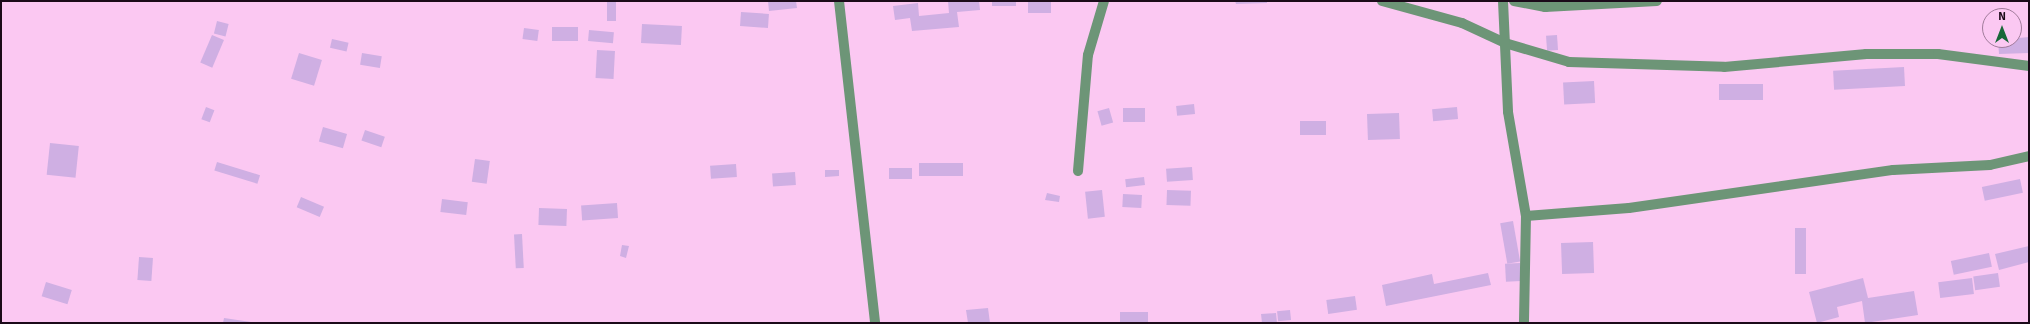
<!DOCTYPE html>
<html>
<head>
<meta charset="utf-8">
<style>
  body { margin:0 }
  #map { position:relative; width:2030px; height:324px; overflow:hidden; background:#fbc8f2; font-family:Signika,sans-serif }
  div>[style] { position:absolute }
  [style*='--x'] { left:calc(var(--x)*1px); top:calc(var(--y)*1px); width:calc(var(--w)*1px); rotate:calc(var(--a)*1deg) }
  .building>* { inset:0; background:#cfafe3; transform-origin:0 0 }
  .street>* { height:10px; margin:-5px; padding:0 5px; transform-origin:5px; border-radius:5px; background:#6d9577 }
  span { translate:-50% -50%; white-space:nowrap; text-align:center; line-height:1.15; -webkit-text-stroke:3.5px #fbc8f2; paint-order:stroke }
  .frame { position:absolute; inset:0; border:2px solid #1b0a19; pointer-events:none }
  .north { position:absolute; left:1982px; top:8px; width:40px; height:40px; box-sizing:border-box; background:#fbc8f2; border:1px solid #a17c9b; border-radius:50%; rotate:0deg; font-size:11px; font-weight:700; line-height:16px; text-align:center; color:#1b0a19 }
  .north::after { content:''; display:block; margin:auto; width:14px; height:18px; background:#186838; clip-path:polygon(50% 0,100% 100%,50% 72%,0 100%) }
</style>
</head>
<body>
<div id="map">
  <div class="building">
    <i style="left:607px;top:1px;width:9px;height:20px"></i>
    <i style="clip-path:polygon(768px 1px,796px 1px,797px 8px,769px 11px)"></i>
    <i style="clip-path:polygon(948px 1px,979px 1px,980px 10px,957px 12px,959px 27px,912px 31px,910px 18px,895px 20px,893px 6px,918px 3px,919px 16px,949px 13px)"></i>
    <i style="left:992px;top:1px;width:24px;height:5px"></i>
    <i style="left:1028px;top:1px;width:23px;height:12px"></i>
    <i style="clip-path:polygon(1235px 1px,1267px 1px,1267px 3px,1236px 4px)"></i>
    <i style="left:741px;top:12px;width:28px;height:14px;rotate:4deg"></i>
    <i style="left:217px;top:21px;width:12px;height:13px;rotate:14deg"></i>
    <i style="left:642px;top:24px;width:40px;height:19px;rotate:3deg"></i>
    <i style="left:552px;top:27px;width:26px;height:14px"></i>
    <i style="left:524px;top:28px;width:15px;height:11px;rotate:8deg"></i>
    <i style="left:589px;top:30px;width:25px;height:11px;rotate:5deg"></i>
    <i style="left:212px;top:35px;width:13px;height:30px;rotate:23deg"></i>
    <i style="left:1557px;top:35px;width:15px;height:11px;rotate:86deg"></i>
    <i style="clip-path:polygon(2029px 37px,2029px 53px,1999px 54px,1998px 40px)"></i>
    <i style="left:332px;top:39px;width:17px;height:9px;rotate:13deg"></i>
    <i style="left:597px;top:50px;width:18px;height:28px;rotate:3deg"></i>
    <i style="left:299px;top:53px;width:24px;height:27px;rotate:17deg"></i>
    <i style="left:362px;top:53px;width:20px;height:12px;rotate:9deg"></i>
    <i style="left:1904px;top:67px;width:19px;height:71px;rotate:87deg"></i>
    <i style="left:1594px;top:81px;width:22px;height:31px;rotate:87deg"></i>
    <i style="left:1763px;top:84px;width:16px;height:44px;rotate:90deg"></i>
    <i style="left:1194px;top:104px;width:10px;height:18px;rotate:84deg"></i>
    <i style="left:206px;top:107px;width:9px;height:13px;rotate:21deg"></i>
    <i style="left:1457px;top:107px;width:12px;height:25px;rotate:85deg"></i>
    <i style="left:1109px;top:108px;width:15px;height:12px;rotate:74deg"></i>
    <i style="left:1123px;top:108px;width:22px;height:14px"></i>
    <i style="left:1399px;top:113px;width:26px;height:32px;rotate:88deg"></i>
    <i style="left:1300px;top:121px;width:26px;height:14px"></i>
    <i style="left:323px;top:127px;width:25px;height:15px;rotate:16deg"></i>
    <i style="left:365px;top:130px;width:21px;height:11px;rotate:19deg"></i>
    <i style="left:50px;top:143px;width:29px;height:32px;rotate:6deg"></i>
    <i style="left:475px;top:159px;width:15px;height:23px;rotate:8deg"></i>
    <i style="left:217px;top:162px;width:45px;height:9px;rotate:17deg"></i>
    <i style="left:963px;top:163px;width:13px;height:44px;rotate:90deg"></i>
    <i style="left:736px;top:164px;width:13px;height:26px;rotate:86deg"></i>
    <i style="left:1192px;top:167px;width:13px;height:26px;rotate:86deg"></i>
    <i style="left:912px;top:168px;width:11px;height:23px;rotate:90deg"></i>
    <i style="clip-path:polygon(825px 170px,839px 170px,839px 176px,825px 177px)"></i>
    <i style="left:795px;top:172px;width:13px;height:23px;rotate:86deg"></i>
    <i style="left:1144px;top:177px;width:8px;height:19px;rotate:83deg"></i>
    <i style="left:2020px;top:179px;width:14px;height:39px;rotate:78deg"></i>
    <i style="left:1102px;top:190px;width:27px;height:17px;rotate:84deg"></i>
    <i style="left:1167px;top:190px;width:24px;height:15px;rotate:2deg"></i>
    <i style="clip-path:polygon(1047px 193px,1060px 196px,1059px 202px,1045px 200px)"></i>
    <i style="left:1123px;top:194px;width:19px;height:13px;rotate:3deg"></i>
    <i style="left:301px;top:197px;width:25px;height:11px;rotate:23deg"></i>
    <i style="left:442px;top:199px;width:26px;height:13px;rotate:7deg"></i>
    <i style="left:617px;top:203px;width:15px;height:36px;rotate:86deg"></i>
    <i style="left:539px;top:208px;width:28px;height:17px;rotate:2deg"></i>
    <i style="left:1513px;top:221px;width:41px;height:13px;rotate:80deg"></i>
    <i style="left:1795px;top:228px;width:11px;height:46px"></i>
    <i style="left:522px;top:234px;width:34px;height:8px;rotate:87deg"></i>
    <i style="left:1593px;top:242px;width:31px;height:32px;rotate:88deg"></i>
    <i style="clip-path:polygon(622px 245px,629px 246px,626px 258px,620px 256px)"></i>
    <i style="clip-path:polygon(2029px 246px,2029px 262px,1999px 270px,1995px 254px)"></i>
    <i style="left:1989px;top:253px;width:14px;height:39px;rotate:78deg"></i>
    <i style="left:139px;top:257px;width:14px;height:23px;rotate:4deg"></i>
    <i style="left:1520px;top:263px;width:18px;height:15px;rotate:87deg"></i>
    <i style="clip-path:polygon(1488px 273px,1491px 285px,1386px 306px,1382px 285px,1432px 274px,1434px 284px)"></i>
    <i style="left:1998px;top:273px;width:14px;height:25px;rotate:82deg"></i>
    <i style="clip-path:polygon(1863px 278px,1868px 298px,1914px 291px,1918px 315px,1865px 323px,1862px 301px,1837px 307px,1839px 317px,1817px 323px,1809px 292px)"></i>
    <i style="left:1972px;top:278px;width:16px;height:34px;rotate:83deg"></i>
    <i style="left:46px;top:282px;width:27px;height:15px;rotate:17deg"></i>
    <i style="left:1355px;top:296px;width:14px;height:29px;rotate:82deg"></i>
    <i style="clip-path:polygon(988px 308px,990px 323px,968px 323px,966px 310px)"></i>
    <i style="left:1290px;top:310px;width:10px;height:13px;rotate:84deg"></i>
    <i style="left:1120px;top:312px;width:28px;height:11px"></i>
    <i style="clip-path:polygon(1276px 313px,1277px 323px,1262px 323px,1261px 314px)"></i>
    <i style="clip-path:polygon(224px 318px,251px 322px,251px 323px,223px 323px)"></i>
  </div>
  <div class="street">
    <i style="--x:839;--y:1;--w:324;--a:83.6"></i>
    <i style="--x:1382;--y:1;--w:83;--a:15.4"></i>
    <i style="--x:1462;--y:23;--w:47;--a:24.9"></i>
    <i style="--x:1505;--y:43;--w:67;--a:16.5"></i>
    <i style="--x:1569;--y:62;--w:155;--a:1.8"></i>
    <i style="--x:1724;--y:67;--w:143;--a:-5.2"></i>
    <i style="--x:1866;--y:54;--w:72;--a:0"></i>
    <i style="--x:1938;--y:54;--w:92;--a:7.5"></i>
    <i style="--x:1503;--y:1;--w:111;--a:87.4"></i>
    <i style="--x:1508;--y:112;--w:106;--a:80.2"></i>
    <i style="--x:1526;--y:216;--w:107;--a:91.1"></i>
    <i style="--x:1514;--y:1;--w:32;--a:11"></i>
    <i style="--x:1545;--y:7;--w:112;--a:-3.1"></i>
    <i style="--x:1078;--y:171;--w:116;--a:-85.1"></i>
    <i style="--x:1088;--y:55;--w:56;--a:-73.5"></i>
    <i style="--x:1526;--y:216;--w:103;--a:-4.4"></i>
    <i style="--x:1629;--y:208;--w:267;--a:-8.2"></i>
    <i style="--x:1893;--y:170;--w:97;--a:-3"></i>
    <i style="--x:1990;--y:165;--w:40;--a:-13"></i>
  </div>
  <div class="frame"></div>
  <div class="north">N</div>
</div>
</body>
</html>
